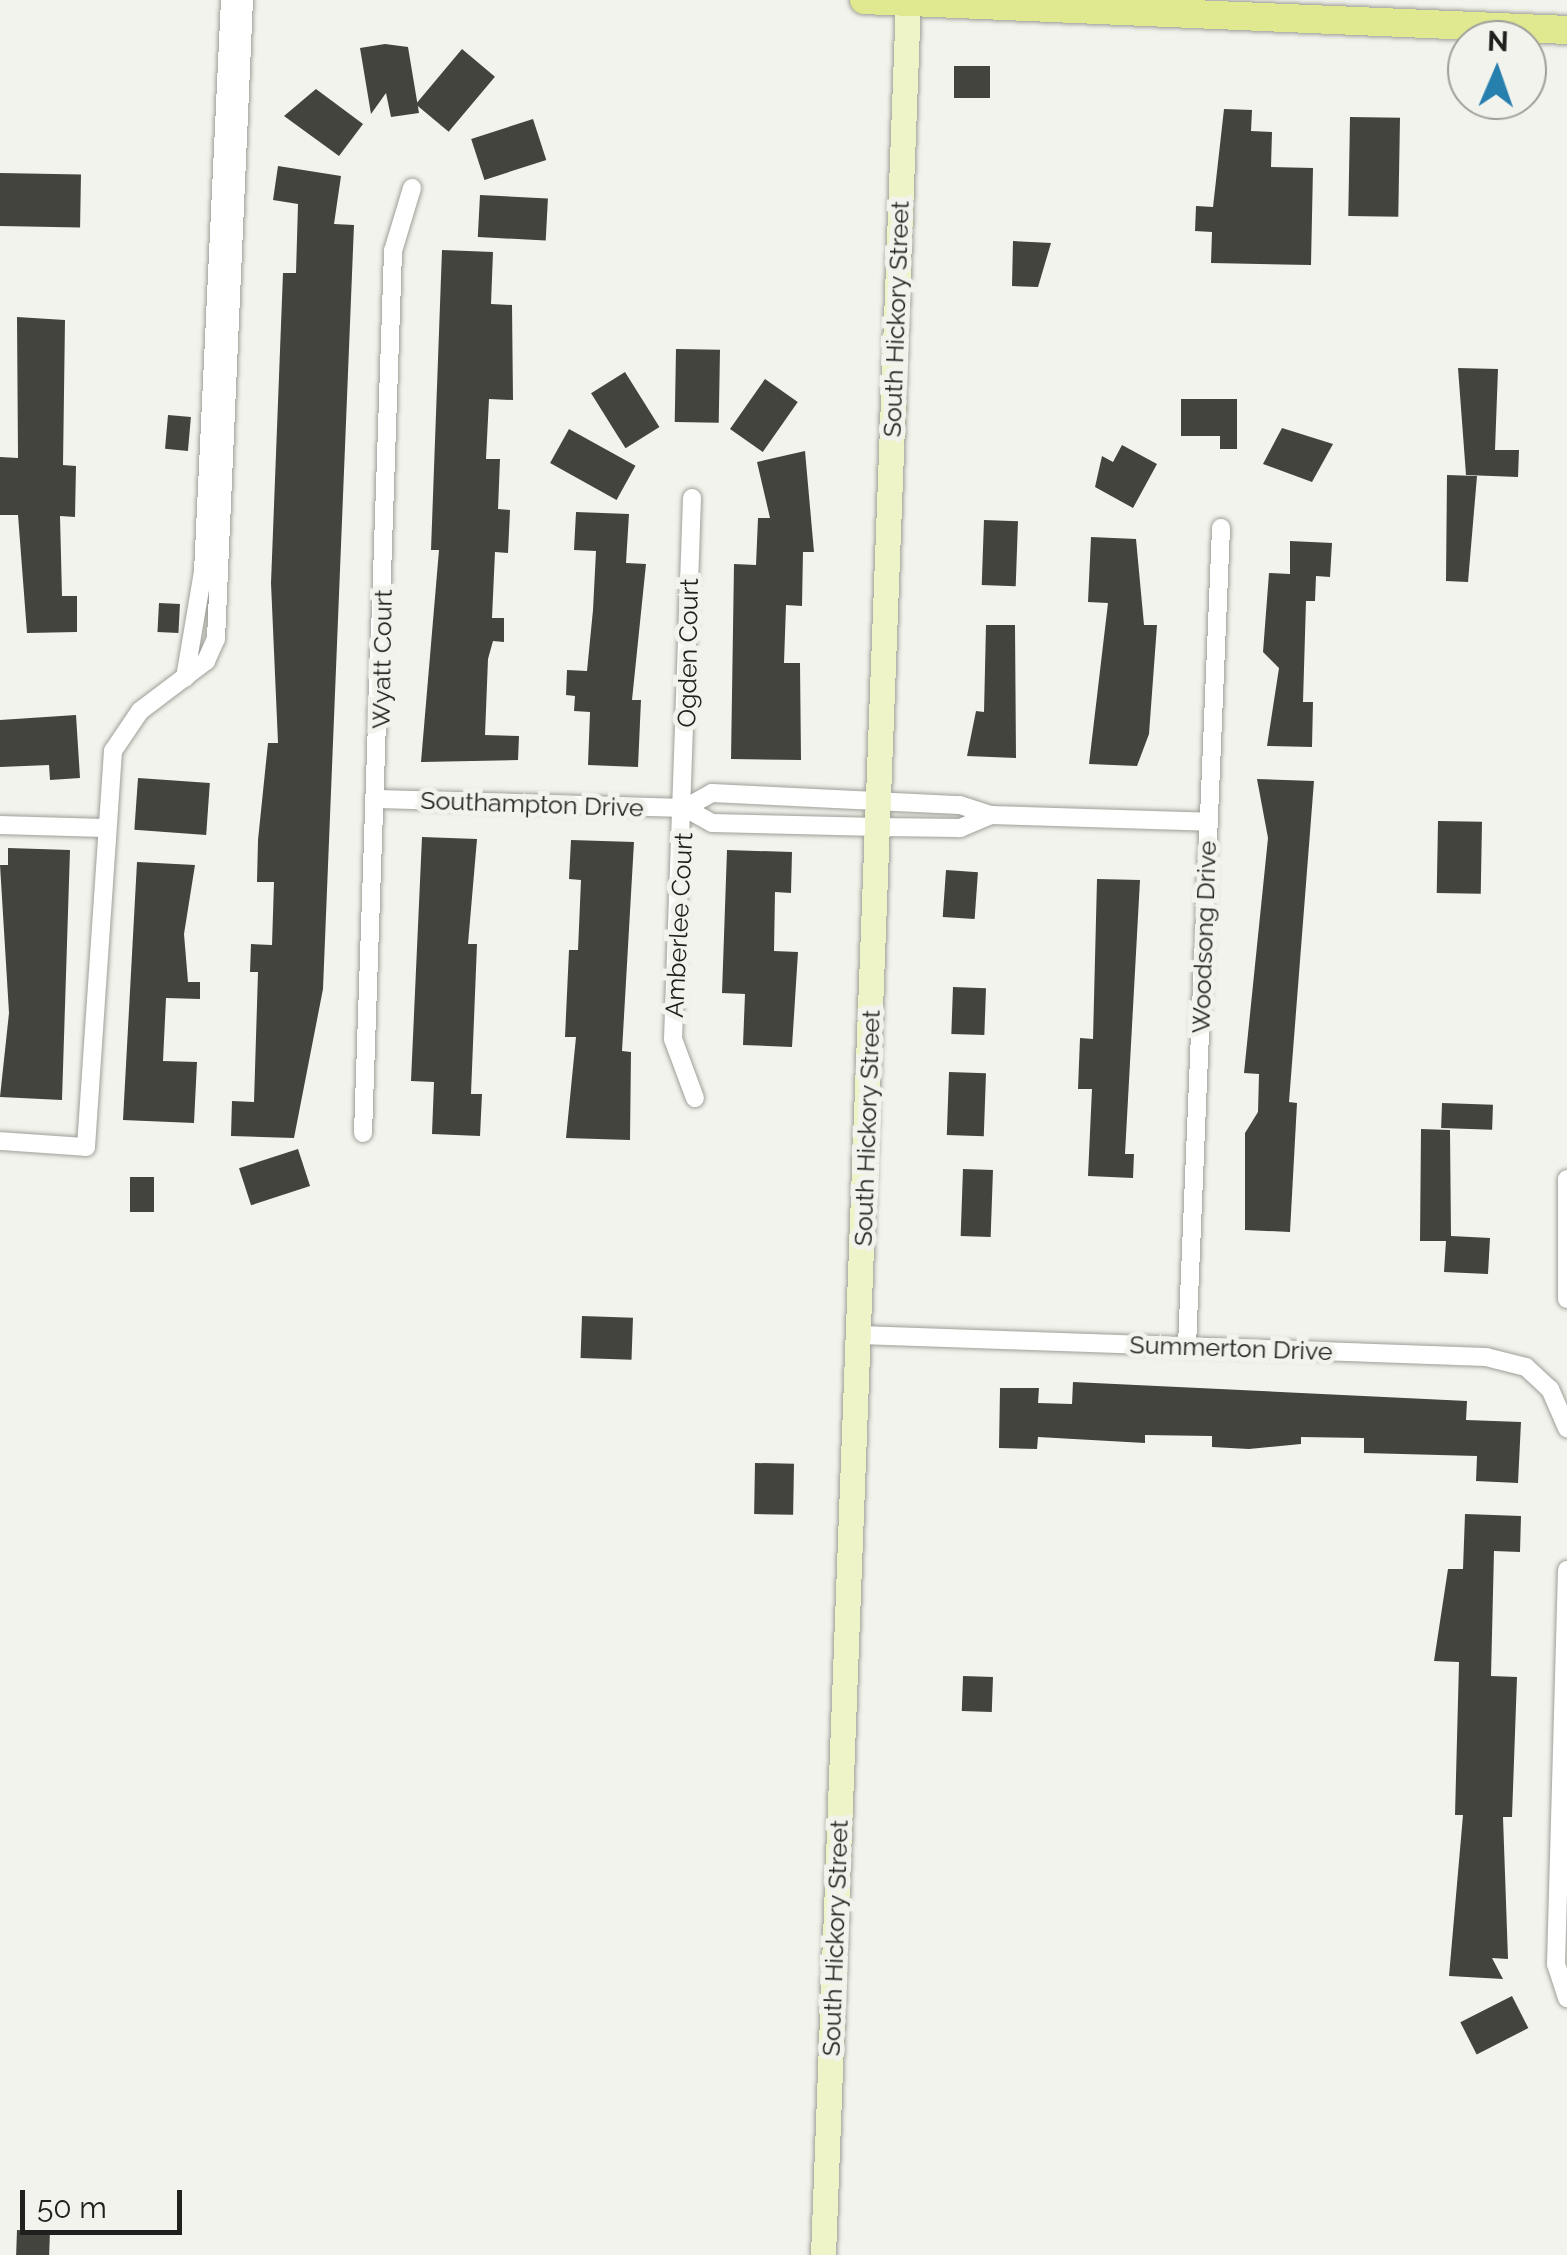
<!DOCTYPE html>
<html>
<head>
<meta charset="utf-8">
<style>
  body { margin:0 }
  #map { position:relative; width:1567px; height:2255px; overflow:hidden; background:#f2f3ec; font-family:Raleway,sans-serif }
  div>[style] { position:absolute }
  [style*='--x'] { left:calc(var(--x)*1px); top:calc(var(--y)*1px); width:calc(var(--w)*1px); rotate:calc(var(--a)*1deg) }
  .building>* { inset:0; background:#43443e; transform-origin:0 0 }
  .roads { filter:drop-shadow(0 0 2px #9e9f98) drop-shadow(0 0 2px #9e9f98) }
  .street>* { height:18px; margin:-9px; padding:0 9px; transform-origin:9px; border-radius:9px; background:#fff }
  .secondary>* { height:25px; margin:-12.5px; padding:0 12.5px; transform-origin:12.5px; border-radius:12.5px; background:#eff3c8 }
  .primary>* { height:28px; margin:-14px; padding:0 14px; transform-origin:14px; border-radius:14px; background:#e0e890 }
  span { translate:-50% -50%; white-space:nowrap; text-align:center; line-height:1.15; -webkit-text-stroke:10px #f2f3ec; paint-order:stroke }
  .street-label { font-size:25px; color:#20211e }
  .north { position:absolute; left:1447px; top:20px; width:100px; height:100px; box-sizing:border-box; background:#f2f3ec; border:2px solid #9e9f9a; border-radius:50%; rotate:2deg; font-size:28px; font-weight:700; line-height:40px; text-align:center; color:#20211e }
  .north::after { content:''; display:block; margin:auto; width:35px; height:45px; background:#277fae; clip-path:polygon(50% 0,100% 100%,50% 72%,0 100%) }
  .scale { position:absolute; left:20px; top:2190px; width:162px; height:45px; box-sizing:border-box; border:5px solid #20211e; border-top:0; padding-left:12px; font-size:30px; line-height:35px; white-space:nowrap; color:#20211e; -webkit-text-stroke:8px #f2f3ec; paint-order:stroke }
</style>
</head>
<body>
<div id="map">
  <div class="building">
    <i style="clip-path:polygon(385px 44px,408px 47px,419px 113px,391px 117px,386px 93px,371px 114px,360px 48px)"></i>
    <i style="left:462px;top:49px;width:43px;height:72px;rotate:40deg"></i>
    <i style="left:954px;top:66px;width:36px;height:32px"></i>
    <i style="clip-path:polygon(316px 89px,363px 124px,339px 156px,284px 116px)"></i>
    <i style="clip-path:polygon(1224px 109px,1252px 110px,1251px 131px,1272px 132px,1271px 167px,1313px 168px,1311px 265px,1211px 263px,1212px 232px,1195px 231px,1196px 206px,1213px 207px)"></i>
    <i style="left:1350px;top:117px;width:50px;height:99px;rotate:1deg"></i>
    <i style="left:533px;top:119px;width:43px;height:65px;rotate:72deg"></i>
    <i style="clip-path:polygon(278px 166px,341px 176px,334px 224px,354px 225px,323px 989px,294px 1138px,231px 1136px,232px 1101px,254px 1102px,258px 972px,250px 972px,251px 944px,272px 945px,274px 882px,257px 882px,258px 840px,268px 743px,278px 743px,271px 583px,283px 273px,296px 273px,298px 204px,273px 200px)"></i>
    <i style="left:0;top:173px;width:81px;height:53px;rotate:1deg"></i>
    <i style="left:480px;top:195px;width:68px;height:42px;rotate:3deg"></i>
    <i style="clip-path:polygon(1013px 241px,1051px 243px,1038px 287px,1012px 286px)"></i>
    <i style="clip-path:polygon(442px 250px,493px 252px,491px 304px,512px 305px,513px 400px,489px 399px,486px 459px,500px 459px,498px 509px,510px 510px,508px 553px,495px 552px,492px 618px,504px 618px,504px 642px,493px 641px,488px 659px,485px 735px,519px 736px,518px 760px,421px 762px,439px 550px,431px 550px)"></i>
    <i style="clip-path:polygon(17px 317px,65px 320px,63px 465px,76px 466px,75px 517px,60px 516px,62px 596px,77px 596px,77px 632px,27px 633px,18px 515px,0 515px,0 457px,18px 458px)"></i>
    <i style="left:676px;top:349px;width:44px;height:73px;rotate:1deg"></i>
    <i style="clip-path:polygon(1458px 368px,1498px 369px,1495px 450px,1519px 450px,1518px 477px,1466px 475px)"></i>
    <i style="left:625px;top:372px;width:65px;height:40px;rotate:58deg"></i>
    <i style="left:765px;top:379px;width:40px;height:61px;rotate:35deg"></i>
    <i style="clip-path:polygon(1181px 399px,1237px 399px,1237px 449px,1220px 449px,1220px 436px,1181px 436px)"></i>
    <i style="left:168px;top:415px;width:23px;height:34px;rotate:5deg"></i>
    <i style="clip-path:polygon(1282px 428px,1333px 444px,1312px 482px,1263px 464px)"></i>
    <i style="left:569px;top:429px;width:76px;height:39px;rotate:29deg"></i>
    <i style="clip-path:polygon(1122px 445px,1157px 464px,1133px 508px,1095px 487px,1102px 456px,1113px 462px)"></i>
    <i style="clip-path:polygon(805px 451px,814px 552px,803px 552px,802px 606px,786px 605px,784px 663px,800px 663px,801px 760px,731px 759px,734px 564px,756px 565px,758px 518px,770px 518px,757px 462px)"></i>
    <i style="clip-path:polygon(1447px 475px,1477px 476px,1468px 582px,1446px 581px)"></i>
    <i style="clip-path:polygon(576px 512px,629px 514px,626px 563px,646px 564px,632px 700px,641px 700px,638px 767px,588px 765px,590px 712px,574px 711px,575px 696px,566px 695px,567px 670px,587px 671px,593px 610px,596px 551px,574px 550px)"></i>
    <i style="left:984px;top:520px;width:34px;height:65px;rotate:2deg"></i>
    <i style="clip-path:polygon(1091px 537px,1136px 539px,1144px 625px,1157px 625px,1149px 734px,1137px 766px,1089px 764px,1108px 603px,1088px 602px)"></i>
    <i style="clip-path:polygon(1290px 541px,1332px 543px,1330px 577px,1316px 576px,1315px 601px,1306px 601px,1303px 702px,1313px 702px,1312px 747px,1267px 746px,1279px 668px,1263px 652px,1269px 573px,1290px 574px)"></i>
    <i style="left:159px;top:603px;width:21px;height:29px;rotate:3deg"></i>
    <i style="clip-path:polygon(986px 625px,1015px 625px,1016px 758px,967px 756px,976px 711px,984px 712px)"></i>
    <i style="clip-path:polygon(76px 715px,80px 778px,50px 780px,49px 765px,0 767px,0 720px)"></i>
    <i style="left:138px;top:778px;width:72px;height:52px;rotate:4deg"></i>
    <i style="clip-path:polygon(1257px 779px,1314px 781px,1289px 1102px,1297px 1103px,1290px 1232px,1245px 1230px,1245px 1133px,1258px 1112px,1259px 1074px,1244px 1073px,1268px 838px)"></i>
    <i style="left:1438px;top:821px;width:44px;height:72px;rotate:1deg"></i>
    <i style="clip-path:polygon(422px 837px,477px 839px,468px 944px,477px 944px,471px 1094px,482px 1094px,480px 1136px,432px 1134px,434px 1082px,411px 1081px)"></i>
    <i style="clip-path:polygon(571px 840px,634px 842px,622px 1051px,631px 1052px,630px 1140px,566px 1138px,576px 1037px,565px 1037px,569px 950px,578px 950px,581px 880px,569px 879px)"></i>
    <i style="clip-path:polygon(8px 848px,70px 850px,62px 1100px,0 1097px,9px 1013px,0 865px,8px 865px)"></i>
    <i style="clip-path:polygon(727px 850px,792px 852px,791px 893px,775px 892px,774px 951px,798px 952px,792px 1047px,743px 1045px,745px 994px,722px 993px)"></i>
    <i style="clip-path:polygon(137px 862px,195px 865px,184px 934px,188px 982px,200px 982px,200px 999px,166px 998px,163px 1061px,197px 1062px,194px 1123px,123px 1120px)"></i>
    <i style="left:946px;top:870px;width:32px;height:47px;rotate:4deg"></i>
    <i style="clip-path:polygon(1097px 879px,1140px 880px,1125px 1154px,1134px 1154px,1133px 1178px,1088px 1176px,1092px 1089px,1078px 1089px,1080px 1038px,1093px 1039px)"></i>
    <i style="left:953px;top:987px;width:33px;height:47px;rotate:2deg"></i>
    <i style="left:949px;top:1072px;width:37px;height:63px;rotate:2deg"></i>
    <i style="left:1442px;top:1103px;width:51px;height:25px;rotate:2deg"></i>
    <i style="clip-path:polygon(1421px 1129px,1450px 1130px,1451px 1236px,1490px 1238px,1488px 1274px,1444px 1272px,1446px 1241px,1420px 1241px)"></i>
    <i style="left:298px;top:1149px;width:39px;height:62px;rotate:72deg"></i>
    <i style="left:963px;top:1169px;width:30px;height:67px;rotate:2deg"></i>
    <i style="left:130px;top:1177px;width:24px;height:35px"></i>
    <i style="left:582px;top:1316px;width:51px;height:42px;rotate:2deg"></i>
    <i style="clip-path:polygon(1073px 1382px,1467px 1401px,1466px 1420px,1521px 1422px,1518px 1483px,1476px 1481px,1477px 1456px,1364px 1453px,1364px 1438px,1301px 1437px,1301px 1444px,1249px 1449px,1212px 1447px,1212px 1436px,1145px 1435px,1145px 1443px,1038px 1437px,1037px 1449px,999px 1448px,1000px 1388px,1039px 1388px,1038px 1403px,1072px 1404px)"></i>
    <i style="left:755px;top:1463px;width:39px;height:51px;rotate:1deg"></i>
    <i style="clip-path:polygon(1465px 1514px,1521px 1516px,1520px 1552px,1494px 1551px,1491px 1676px,1517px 1677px,1512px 1817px,1503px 1817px,1508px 1959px,1492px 1958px,1503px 1979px,1449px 1976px,1463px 1815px,1455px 1815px,1459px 1662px,1434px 1661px,1448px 1569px,1463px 1569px)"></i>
    <i style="left:963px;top:1676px;width:30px;height:35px;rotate:2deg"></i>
    <i style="left:1512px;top:1996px;width:36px;height:58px;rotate:63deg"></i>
    <i style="left:17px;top:2230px;width:33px;height:25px;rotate:2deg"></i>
  </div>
  <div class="roads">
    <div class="street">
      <i style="--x:692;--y:498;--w:541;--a:92.01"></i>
      <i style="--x:673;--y:1039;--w:63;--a:69.6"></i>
      <i style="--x:185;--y:678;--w:108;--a:-80.4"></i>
      <i style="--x:203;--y:572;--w:573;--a:-87.3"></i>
      <i style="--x:712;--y:793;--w:248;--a:2.8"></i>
      <i style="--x:960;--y:805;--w:33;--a:18"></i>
      <i style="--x:991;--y:815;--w:34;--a:157"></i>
      <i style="--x:960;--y:828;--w:82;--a:-179.3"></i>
      <i style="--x:878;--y:827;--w:166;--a:-178.6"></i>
      <i style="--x:712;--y:823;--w:31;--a:-151"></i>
      <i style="--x:685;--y:808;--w:31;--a:-29"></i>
      <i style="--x:379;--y:799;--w:306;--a:1.7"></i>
      <i style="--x:991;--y:815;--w:218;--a:1.8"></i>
      <i style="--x:0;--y:825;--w:104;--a:1.7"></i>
      <i style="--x:363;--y:1133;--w:883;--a:-88.05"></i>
      <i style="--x:393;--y:251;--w:66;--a:-73.2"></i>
      <i style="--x:0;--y:1141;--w:86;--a:4"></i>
      <i style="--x:86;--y:1147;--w:397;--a:-86.1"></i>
      <i style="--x:113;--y:751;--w:48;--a:-56"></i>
      <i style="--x:140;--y:711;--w:83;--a:-37.1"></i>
      <i style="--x:206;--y:661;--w:24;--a:-66"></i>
      <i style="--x:216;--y:639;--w:640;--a:-87.49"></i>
      <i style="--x:1567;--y:1179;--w:120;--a:90"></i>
      <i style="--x:860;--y:1335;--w:626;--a:2.01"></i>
      <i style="--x:1486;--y:1357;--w:41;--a:14"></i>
      <i style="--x:1526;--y:1367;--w:33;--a:43"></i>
      <i style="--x:1550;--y:1389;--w:43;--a:66.4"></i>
      <i style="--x:1187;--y:1346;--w:819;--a:-87.62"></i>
      <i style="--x:1567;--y:1570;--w:394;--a:91.6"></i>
      <i style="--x:1556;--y:1964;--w:36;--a:72"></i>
    </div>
    <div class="secondary">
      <i style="--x:823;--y:2255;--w:2257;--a:-87.84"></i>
    </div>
    <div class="primary">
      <i style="--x:864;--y:0;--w:704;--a:2.44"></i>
    </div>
  </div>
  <div class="street-label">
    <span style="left:896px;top:319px;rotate:-88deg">South Hickory Street</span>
    <span style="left:688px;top:653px;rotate:-89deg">Ogden Court</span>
    <span style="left:382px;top:659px;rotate:-89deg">Wyatt Court</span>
    <span style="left:532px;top:804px;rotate:2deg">Southampton Drive</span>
    <span style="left:679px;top:925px;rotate:-87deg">Amberlee Court</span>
    <span style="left:1204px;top:937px;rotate:-88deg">Woodsong Drive</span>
    <span style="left:867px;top:1128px;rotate:-88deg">South Hickory Street</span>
    <span style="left:1231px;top:1348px;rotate:2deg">Summerton Drive</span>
    <span style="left:835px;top:1938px;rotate:-88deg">South Hickory Street</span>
  </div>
  <div class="north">N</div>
  <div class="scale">50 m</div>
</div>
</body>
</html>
